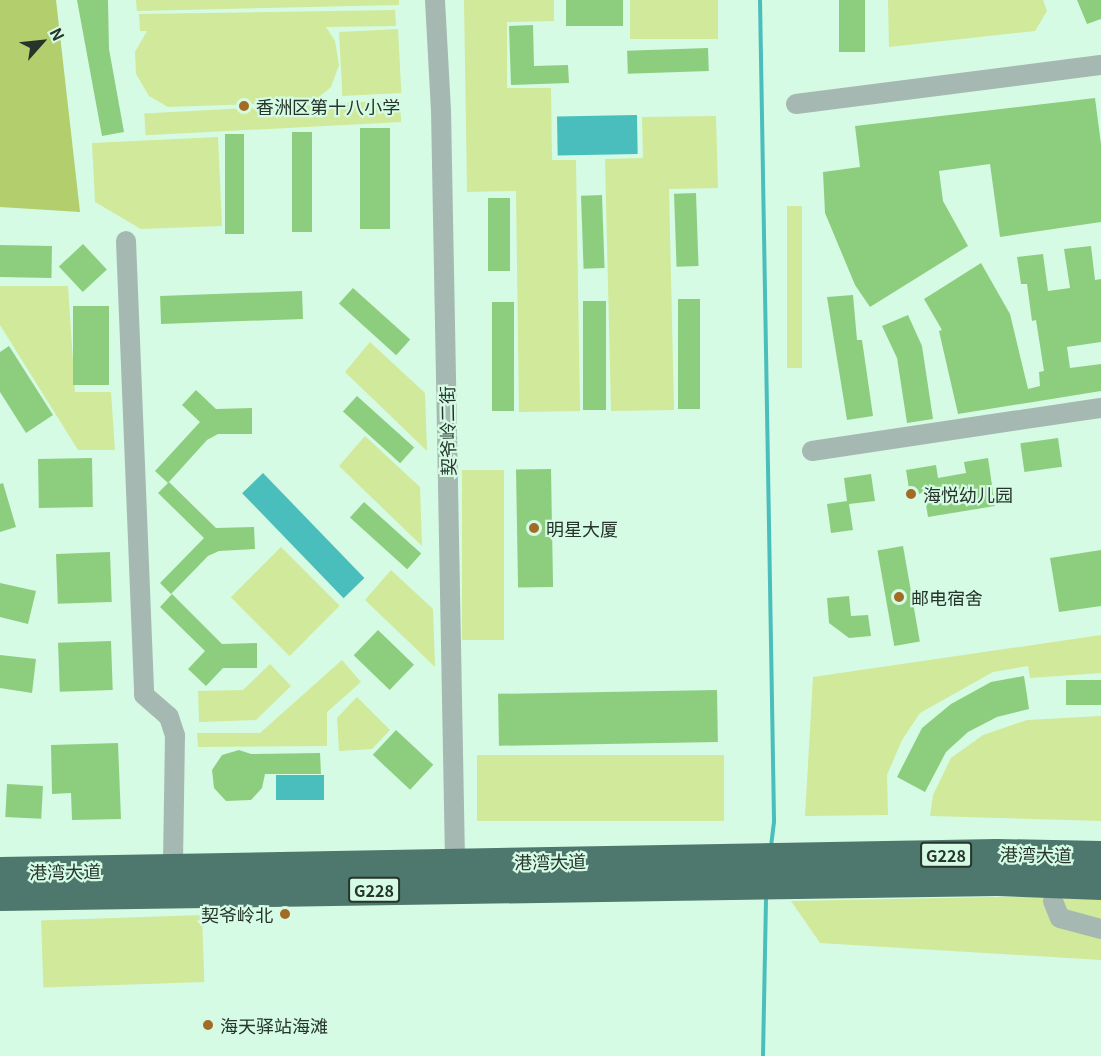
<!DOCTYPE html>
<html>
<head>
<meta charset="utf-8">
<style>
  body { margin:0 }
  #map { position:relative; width:1101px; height:1056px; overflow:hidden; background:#d5fbe4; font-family:Georgia,"Noto Sans SC",serif }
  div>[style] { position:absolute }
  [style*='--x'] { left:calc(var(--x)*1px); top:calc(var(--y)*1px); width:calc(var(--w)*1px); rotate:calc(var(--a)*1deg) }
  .green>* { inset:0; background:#d1e99a; transform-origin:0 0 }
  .forest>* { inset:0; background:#b3ce6c }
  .water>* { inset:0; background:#4abebc; transform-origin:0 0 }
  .stream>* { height:4px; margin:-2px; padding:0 2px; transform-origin:2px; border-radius:2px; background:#4abebc }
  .building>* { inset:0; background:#8dce7e; transform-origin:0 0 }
  .minor>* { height:20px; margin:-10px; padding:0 10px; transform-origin:10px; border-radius:10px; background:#a5b8b2 }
  .highway>* { height:30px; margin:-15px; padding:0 15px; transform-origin:15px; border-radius:15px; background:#4e776d }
  .dots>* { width:16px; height:16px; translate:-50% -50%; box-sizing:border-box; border:3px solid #d5fbe4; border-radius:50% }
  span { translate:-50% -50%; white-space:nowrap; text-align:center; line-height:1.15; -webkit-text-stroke:4.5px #d5fbe4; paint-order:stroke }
  .shield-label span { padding:2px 4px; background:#d5fbe4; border:2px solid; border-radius:4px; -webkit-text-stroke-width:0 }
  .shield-label { font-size:16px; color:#26342b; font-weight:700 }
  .poi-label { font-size:18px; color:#26342b }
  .left { translate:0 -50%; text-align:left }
  .right { translate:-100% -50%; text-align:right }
  .street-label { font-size:18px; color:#26342b }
  .north { position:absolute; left:12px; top:12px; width:60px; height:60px; -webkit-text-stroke:4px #d5fbe4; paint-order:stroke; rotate:63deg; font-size:16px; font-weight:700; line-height:24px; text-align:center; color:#26342b }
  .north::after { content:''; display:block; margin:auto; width:21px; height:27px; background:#26342b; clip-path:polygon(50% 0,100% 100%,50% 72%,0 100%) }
</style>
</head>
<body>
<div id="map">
  <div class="green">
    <i style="clip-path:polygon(136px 0,399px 0,399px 5px,137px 11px)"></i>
    <i style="clip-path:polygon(464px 0,554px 0,554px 21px,507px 22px,507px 88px,551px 88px,552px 160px,576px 160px,580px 411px,519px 412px,516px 191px,467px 192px)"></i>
    <i style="left:630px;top:0;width:88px;height:39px"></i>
    <i style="clip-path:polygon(888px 0,1043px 0,1047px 11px,1035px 31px,889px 47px)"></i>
    <i style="clip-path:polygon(395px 10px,396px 26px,326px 27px,335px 41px,339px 65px,331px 87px,313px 102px,168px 107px,149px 96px,136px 74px,135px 52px,147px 31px,140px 31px,139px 14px)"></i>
    <i style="left:398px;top:29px;width:64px;height:59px;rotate:87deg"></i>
    <i style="left:400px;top:100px;width:22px;height:256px;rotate:87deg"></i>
    <i style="clip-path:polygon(716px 116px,718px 188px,669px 189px,674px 410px,611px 411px,605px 159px,643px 158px,642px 117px)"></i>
    <i style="clip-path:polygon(218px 137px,222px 226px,141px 229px,95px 202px,92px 143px)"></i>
    <i style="left:787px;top:206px;width:15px;height:162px"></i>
    <i style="clip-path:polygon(0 286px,68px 286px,75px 392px,111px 392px,115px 450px,78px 450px,0 325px)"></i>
    <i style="clip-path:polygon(370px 342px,425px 393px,427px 451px,345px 372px)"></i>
    <i style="clip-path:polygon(365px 436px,420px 487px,422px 546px,339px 466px)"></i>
    <i style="left:462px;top:470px;width:42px;height:170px"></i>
    <i style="left:281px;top:547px;width:83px;height:71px;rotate:45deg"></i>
    <i style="clip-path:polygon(391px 570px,433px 609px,435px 667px,365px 600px)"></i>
    <i style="clip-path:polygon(1101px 635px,1101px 673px,1030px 678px,1028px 666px,993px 672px,920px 713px,902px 740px,887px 775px,888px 815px,805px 816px,813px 677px)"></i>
    <i style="clip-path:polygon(342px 660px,361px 682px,327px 712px,327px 746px,198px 747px,197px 733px,260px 733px)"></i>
    <i style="clip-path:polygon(270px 664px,291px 686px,256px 720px,199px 722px,198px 691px,243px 690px)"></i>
    <i style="clip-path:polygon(357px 697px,390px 730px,372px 749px,339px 751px,337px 718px)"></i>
    <i style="clip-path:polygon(1101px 716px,1101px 821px,930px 816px,933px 795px,951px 758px,983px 735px,1027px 720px)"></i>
    <i style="left:477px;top:755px;width:247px;height:66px"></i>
    <i style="clip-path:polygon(1101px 895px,1101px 960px,820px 943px,791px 901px)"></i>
    <i style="left:202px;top:915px;width:67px;height:161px;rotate:88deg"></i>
  </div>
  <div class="forest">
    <i style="clip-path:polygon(0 0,56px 0,80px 212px,0 207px)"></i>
  </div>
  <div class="water">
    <i style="left:637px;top:115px;width:39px;height:80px;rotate:89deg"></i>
    <i style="left:263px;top:473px;width:146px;height:29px;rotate:46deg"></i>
    <i style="left:324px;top:775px;width:25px;height:48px;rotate:90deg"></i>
  </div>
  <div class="stream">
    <i style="--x:760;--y:0;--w:822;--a:89.02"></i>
    <i style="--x:774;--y:822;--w:26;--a:97"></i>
    <i style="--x:763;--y:1056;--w:159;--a:-88.9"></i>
  </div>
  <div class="building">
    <i style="clip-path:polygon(77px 0,108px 0,109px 49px,124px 132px,102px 136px)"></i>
    <i style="left:566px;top:0;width:57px;height:26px"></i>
    <i style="left:839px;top:0;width:26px;height:52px"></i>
    <i style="clip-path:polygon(1077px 0,1101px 0,1101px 19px,1087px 24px)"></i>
    <i style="clip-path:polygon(533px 25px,534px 66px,568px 65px,569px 83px,511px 85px,509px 26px)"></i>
    <i style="left:708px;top:48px;width:23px;height:81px;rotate:88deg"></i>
    <i style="clip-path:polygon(1095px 98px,1101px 144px,1101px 222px,1000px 237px,990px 164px,939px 171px,943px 201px,968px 246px,870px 307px,855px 285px,825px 213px,823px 172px,860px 167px,855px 126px)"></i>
    <i style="left:360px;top:128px;width:30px;height:101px"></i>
    <i style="left:292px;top:132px;width:20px;height:100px"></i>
    <i style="left:225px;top:134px;width:19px;height:100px"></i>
    <i style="left:696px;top:193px;width:73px;height:22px;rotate:88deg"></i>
    <i style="left:602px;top:195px;width:73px;height:21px;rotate:88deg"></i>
    <i style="left:488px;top:198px;width:22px;height:73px"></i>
    <i style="left:83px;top:244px;width:35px;height:33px;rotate:47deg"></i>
    <i style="left:0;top:245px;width:52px;height:32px;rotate:1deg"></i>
    <i style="clip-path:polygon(1091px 246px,1095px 280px,1101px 279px,1101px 342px,1067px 347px,1070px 368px,1101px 364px,1101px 391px,958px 414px,939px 331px,942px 330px,924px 299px,981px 263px,1010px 314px,1028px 389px,1040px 386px,1039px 372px,1044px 371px,1036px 320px,1032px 321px,1027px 284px,1021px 284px,1017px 257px,1043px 254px,1048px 291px,1070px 288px,1064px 249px)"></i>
    <i style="left:353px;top:288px;width:77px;height:21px;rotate:42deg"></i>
    <i style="left:302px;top:291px;width:28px;height:142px;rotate:88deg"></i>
    <i style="clip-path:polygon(853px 295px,857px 340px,862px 340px,873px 416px,847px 420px,827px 297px)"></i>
    <i style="left:678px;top:299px;width:22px;height:110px"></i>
    <i style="left:583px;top:301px;width:23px;height:109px"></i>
    <i style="left:492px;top:302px;width:22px;height:109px"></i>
    <i style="left:73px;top:306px;width:36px;height:79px"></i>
    <i style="clip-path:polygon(908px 315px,922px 346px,933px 419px,907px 423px,897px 358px,882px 326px)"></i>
    <i style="clip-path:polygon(9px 346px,53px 415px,26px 433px,0 392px,0 352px)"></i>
    <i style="clip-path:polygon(196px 390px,216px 409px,252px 408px,252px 434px,218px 434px,207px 440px,168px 483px,155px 471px,200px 422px,182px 405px)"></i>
    <i style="left:357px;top:396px;width:77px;height:21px;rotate:42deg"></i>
    <i style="left:1058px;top:438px;width:29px;height:38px;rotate:82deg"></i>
    <i style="left:92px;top:458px;width:49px;height:54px;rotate:89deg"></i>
    <i style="clip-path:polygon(988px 458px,995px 506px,928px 517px,924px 493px,910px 495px,906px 470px,936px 465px,938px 478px,966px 473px,964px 462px)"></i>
    <i style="left:551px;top:469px;width:118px;height:35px;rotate:89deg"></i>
    <i style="clip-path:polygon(871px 474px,875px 501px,849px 504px,853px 530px,831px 533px,827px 504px,847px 501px,844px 478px)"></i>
    <i style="clip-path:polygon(169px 482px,216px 528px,254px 527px,255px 549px,219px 551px,208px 556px,171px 594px,160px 583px,204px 538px,158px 493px)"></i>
    <i style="clip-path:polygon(3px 483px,16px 527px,0 532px,0 484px)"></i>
    <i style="left:364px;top:502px;width:77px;height:21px;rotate:42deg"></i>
    <i style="left:903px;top:546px;width:97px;height:26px;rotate:80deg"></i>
    <i style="clip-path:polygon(1101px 550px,1101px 606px,1059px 612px,1050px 558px)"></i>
    <i style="left:110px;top:552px;width:50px;height:54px;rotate:88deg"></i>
    <i style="clip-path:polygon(0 583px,36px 591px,28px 624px,0 617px)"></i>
    <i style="clip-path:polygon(172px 594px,222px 644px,257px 643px,257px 668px,223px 668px,206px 686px,188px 669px,205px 651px,160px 607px)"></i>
    <i style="clip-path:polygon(849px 596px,851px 616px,868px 615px,871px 636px,849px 638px,829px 623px,827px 598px)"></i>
    <i style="left:378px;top:630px;width:50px;height:35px;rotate:44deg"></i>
    <i style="left:111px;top:641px;width:49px;height:53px;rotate:88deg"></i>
    <i style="clip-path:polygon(0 655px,36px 659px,32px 693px,0 688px)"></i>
    <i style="clip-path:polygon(1024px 676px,1029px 709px,997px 717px,968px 732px,946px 752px,925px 792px,897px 777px,922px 728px,951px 704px,991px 682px)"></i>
    <i style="left:1101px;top:680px;width:25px;height:35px;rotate:90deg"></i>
    <i style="left:717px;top:690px;width:52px;height:219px;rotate:89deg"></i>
    <i style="left:396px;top:730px;width:51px;height:34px;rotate:43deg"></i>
    <i style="clip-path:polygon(118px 743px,121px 819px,72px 820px,71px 793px,52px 794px,51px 745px)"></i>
    <i style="clip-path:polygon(239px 750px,251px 754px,320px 753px,321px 774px,265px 774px,262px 788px,251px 800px,226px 801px,214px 788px,212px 770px,222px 755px)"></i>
    <i style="left:7px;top:784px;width:36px;height:33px;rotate:3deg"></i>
  </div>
  <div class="minor">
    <i style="--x:435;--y:0;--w:110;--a:86.9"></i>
    <i style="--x:441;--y:110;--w:753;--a:88.93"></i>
    <i style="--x:796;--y:104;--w:307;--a:-7.3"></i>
    <i style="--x:126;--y:241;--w:454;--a:87.7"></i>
    <i style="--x:144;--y:695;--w:33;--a:41"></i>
    <i style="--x:169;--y:717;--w:19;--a:72"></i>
    <i style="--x:175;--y:735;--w:134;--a:90.9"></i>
    <i style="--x:812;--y:451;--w:292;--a:-8.5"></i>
    <i style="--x:1053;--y:901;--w:18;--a:68"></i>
    <i style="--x:1060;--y:918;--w:42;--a:15"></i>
  </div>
  <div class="highway">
    <i style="--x:0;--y:872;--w:997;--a:-1.03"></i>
    <i style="--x:997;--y:854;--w:104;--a:1.1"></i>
    <i style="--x:0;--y:896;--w:998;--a:-0.86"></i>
    <i style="--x:998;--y:881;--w:103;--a:2.2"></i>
  </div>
  <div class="dots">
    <i style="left:244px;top:106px;background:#a26b26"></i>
    <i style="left:911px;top:494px;background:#a26b26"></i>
    <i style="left:534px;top:528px;background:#a26b26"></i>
    <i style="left:899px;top:597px;background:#a26b26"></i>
    <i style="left:285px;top:914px;background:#a26b26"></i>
    <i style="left:208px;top:1025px;background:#a26b26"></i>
  </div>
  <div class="shield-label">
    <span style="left:946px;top:855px">G228</span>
    <span style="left:374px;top:890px">G228</span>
  </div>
  <div class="poi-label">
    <span class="left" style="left:256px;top:106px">香洲区第十八小学</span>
    <span class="left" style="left:923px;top:494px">海悦幼儿园</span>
    <span class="left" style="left:546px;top:528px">明星大厦</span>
    <span class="left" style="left:911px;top:597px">邮电宿舍</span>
    <span class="right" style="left:273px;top:914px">契爷岭北</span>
    <span class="left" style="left:220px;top:1025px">海天驿站海滩</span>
  </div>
  <div class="street-label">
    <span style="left:447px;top:431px;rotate:-91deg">契爷岭二街</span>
    <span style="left:1036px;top:854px;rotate:1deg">港湾大道</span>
    <span style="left:550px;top:861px;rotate:-1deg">港湾大道</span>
    <span style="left:65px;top:871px;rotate:-1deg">港湾大道</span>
  </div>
  <div class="north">N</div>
</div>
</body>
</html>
